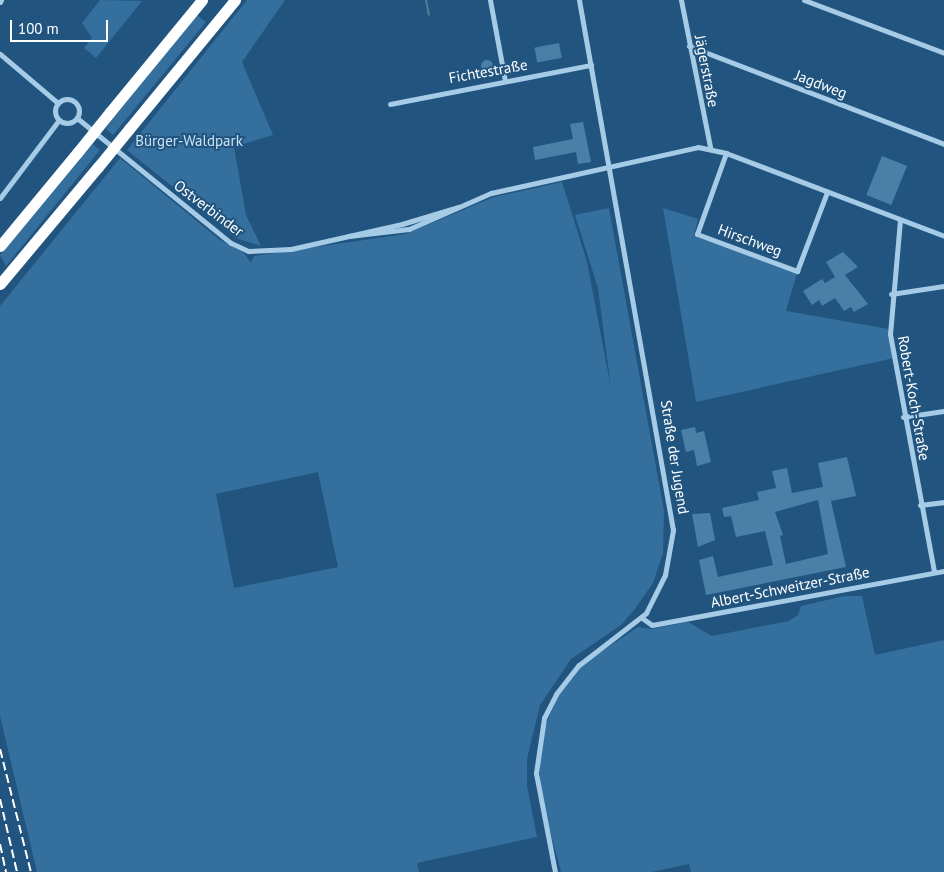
<!DOCTYPE html>
<html>
<head>
<meta charset="utf-8">
<style>
  body { margin:0 }
  #map { position:relative; width:944px; height:872px; overflow:hidden; background:#21557f; font-family:"PT Sans",sans-serif }
  div>[style] { position:absolute }
  [style*='--x'] { left:calc(var(--x)*1px); top:calc(var(--y)*1px); width:calc(var(--w)*1px); rotate:calc(var(--a)*1deg) }
  .green>* { inset:0; background:#346f9d }
  .stream>* { height:2px; margin:-1px; padding:0 1px; transform-origin:1px; border-radius:1px; background:#567b99 }
  .building>* { inset:0; background:#4a7fa8; transform-origin:0 0 }
  .round { border-radius:50% }
  .minor>* { height:5px; margin:-2.5px; padding:0 2.5px; transform-origin:2.5px; border-radius:2.5px; background:#a6cbe7 }
  .minor>.ring { margin:-2.5px; padding:0; box-sizing:content-box; background:none; border:5px solid #a6cbe7; border-radius:50% }
  .motorway>* { height:11px; margin:-5.5px; padding:0 5.5px; transform-origin:5.5px; border-radius:5.5px; background:#fff }
  .rail>* { height:2px; margin-top:-1px; transform-origin:0; background:repeating-linear-gradient(90deg,#fff 0 9px,transparent 0 13px) }
  .motorway-bridge>* { height:11px; margin:-5.5px; padding:0 5.5px; transform-origin:5.5px; border-radius:5.5px; background:#fff }
  span { translate:-50% -50%; white-space:nowrap; text-align:center; line-height:1.15; -webkit-text-stroke:4px #21557f; paint-order:stroke }
  .street-label { font-size:15px; color:#fff }
  .park-label { font-size:15px; color:#c9e2f5 }
  .scale { position:absolute; left:10px; top:20px; width:98px; height:22px; box-sizing:border-box; border:2px solid #fff; border-top:0; padding-left:6px; font-size:15px; line-height:18px; white-space:nowrap; color:#fff; -webkit-text-stroke:4px #21557f; paint-order:stroke }
</style>
</head>
<body>
<div id="map">
  <div class="green">
    <i style="clip-path:polygon(100px 0,142px 1px,96px 58px,84px 48px,92px 38px,82px 23px)"></i>
    <i style="clip-path:polygon(247px 0,285px 0,242px 62px,273px 135px,234px 147px,246px 215px,261px 246px,236px 238px,127px 150px)"></i>
    <i style="clip-path:polygon(197px 15px,206px 22px,113px 135px,106px 129px,114px 116px)"></i>
    <i style="clip-path:polygon(93px 144px,100px 150px,6px 266px,0 255px)"></i>
    <i style="clip-path:polygon(evenodd,120px 158px,220px 240px,244px 253px,251px 263px,254px 256px,405px 234px,494px 197px,562px 182px,587px 262px,611px 388px,598px 288px,575px 215px,609px 208px,664px 511px,663px 553px,653px 583px,635px 609px,621px 625px,571px 659px,540px 705px,527px 759px,527px 786px,537px 837px,417px 863px,419px 872px,37px 872px,0 716px,0 306px,120px 158px,318px 472px,338px 567px,234px 588px,216px 494px,318px 472px)"></i>
    <i style="clip-path:polygon(663px 208px,698px 219px,694px 236px,797px 273px,786px 311px,889px 329px,894px 358px,696px 402px)"></i>
    <i style="clip-path:polygon(844px 596px,862px 596px,875px 655px,944px 640px,944px 872px,691px 872px,689px 864px,652px 872px,561px 872px,541px 797px,539px 756px,544px 729px,558px 696px,586px 662px,638px 627px,652px 629px,688px 622px,712px 636px,789px 621px,798px 615px,801px 606px)"></i>
  </div>
  <div class="stream">
    <i style="--x:426;--y:0;--w:15;--a:79"></i>
  </div>
  <div class="building">
    <i style="left:559px;top:43px;width:15px;height:25px;rotate:79deg"></i>
    <i class="round" style="left:481px;top:60px;width:12px;height:12px"></i>
    <i style="clip-path:polygon(583px 122px,591px 162px,578px 164px,576px 152px,535px 160px,533px 147px,573px 139px,570px 124px)"></i>
    <i style="left:882px;top:156px;width:27px;height:42px;rotate:22deg"></i>
    <i style="clip-path:polygon(843px 252px,858px 267px,845px 275px,868px 304px,854px 312px,851px 307px,844px 311px,835px 298px,822px 306px,819px 300px,812px 305px,803px 291px,822px 279px,825px 283px,835px 277px,826px 262px)"></i>
    <i style="clip-path:polygon(695px 427px,696px 433px,704px 431px,711px 462px,697px 466px,694px 450px,686px 452px,681px 430px)"></i>
    <i style="clip-path:polygon(evenodd,847px 457px,856px 496px,831px 501px,846px 567px,706px 595px,699px 560px,713px 556px,718px 577px,773px 565px,765px 531px,736px 537px,731px 516px,724px 517px,722px 508px,759px 500px,757px 492px,776px 488px,772px 471px,787px 468px,792px 493px,823px 487px,818px 463px,847px 457px,818px 500px,828px 554px,786px 564px,780px 536px,783px 535px,775px 512px,818px 500px)"></i>
    <i style="clip-path:polygon(710px 513px,715px 540px,698px 547px,692px 514px)"></i>
  </div>
  <div class="minor">
    <i style="--x:490;--y:0;--w:82;--a:79.5"></i>
    <i style="--x:681;--y:0;--w:150;--a:78.8"></i>
    <i style="--x:804;--y:0;--w:150;--a:20.7"></i>
    <i style="--x:0;--y:2;--w:2;--a:-63"></i>
    <i style="--x:689;--y:46;--w:273;--a:21"></i>
    <i style="--x:0;--y:54;--w:76;--a:40.2"></i>
    <i class="ring" style="left:55px;top:99px;width:19px;height:19px"></i>
    <i style="--x:390;--y:104;--w:205;--a:-11"></i>
    <i style="--x:77;--y:118;--w:198;--a:39.1"></i>
    <i style="--x:231;--y:243;--w:19;--a:25"></i>
    <i style="--x:248;--y:251;--w:43;--a:-2.7"></i>
    <i style="--x:291;--y:249;--w:114;--a:-12.7"></i>
    <i style="--x:402;--y:224;--w:59;--a:-16.9"></i>
    <i style="--x:726;--y:153;--w:86;--a:109.7"></i>
    <i style="--x:697;--y:234;--w:107;--a:20.3"></i>
    <i style="--x:797;--y:271;--w:85;--a:-69.2"></i>
    <i style="--x:0;--y:198;--w:98;--a:-52.9"></i>
    <i style="--x:900;--y:220;--w:114;--a:95"></i>
    <i style="--x:890;--y:334;--w:242;--a:79.5"></i>
    <i style="--x:349;--y:236;--w:60;--a:-6.7"></i>
    <i style="--x:409;--y:229;--w:90;--a:-23.7"></i>
    <i style="--x:491;--y:193;--w:212;--a:-12.5"></i>
    <i style="--x:698;--y:147;--w:29;--a:12"></i>
    <i style="--x:726;--y:153;--w:233;--a:20.8"></i>
    <i style="--x:891;--y:294;--w:54;--a:-8.6"></i>
    <i style="--x:903;--y:417;--w:41;--a:-8.3"></i>
    <i style="--x:920;--y:505;--w:24;--a:-7"></i>
    <i style="--x:642;--y:618;--w:12;--a:35"></i>
    <i style="--x:652;--y:625;--w:297;--a:-10.5"></i>
    <i style="--x:555;--y:872;--w:101;--a:-100.9"></i>
    <i style="--x:536;--y:773;--w:56;--a:-81.7"></i>
    <i style="--x:544;--y:718;--w:27;--a:-63"></i>
    <i style="--x:556;--y:694;--w:37;--a:-52"></i>
    <i style="--x:579;--y:665;--w:85;--a:-37.8"></i>
    <i style="--x:646;--y:613;--w:42;--a:-63.4"></i>
    <i style="--x:665;--y:575;--w:46;--a:-79.9"></i>
    <i style="--x:673;--y:530;--w:538;--a:-100.06"></i>
  </div>
  <div class="motorway">
    <i style="--x:110;--y:112;--w:145;--a:-50.6"></i>
    <i style="--x:129;--y:129;--w:167;--a:-50.6"></i>
    <i style="--x:0;--y:246;--w:121;--a:-50.4"></i>
    <i style="--x:0;--y:284;--w:153;--a:-50.1"></i>
  </div>
  <div class="rail">
    <i style="--x:0;--y:749;--w:127;--a:75.9"></i>
    <i style="--x:0;--y:799;--w:75;--a:76.9"></i>
    <i style="--x:0;--y:844;--w:29;--a:78"></i>
  </div>
  <div class="motorway-bridge">
    <i style="--x:77;--y:153;--w:53;--a:-51.2"></i>
    <i style="--x:98;--y:167;--w:49;--a:-50.8"></i>
  </div>
  <div class="street-label">
    <span style="left:488px;top:71px;rotate:-10deg">Fichtestraße</span>
    <span style="left:707px;top:71px;rotate:79deg">Jägerstraße</span>
    <span style="left:821px;top:84px;rotate:21deg">Jagdweg</span>
    <span style="left:209px;top:208px;rotate:37deg">Ostverbinder</span>
    <span style="left:750px;top:240px;rotate:20deg">Hirschweg</span>
    <span style="left:914px;top:398px;rotate:80deg">Robert-Koch-Straße</span>
    <span style="left:675px;top:457px;rotate:81deg">Straße der Jugend</span>
    <span style="left:790px;top:587px;rotate:-11deg">Albert-Schweitzer-Straße</span>
  </div>
  <div class="park-label">
    <span style="left:189px;top:141px">Bürger-Waldpark</span>
  </div>
  <div class="scale">100 m</div>
</div>
</body>
</html>
